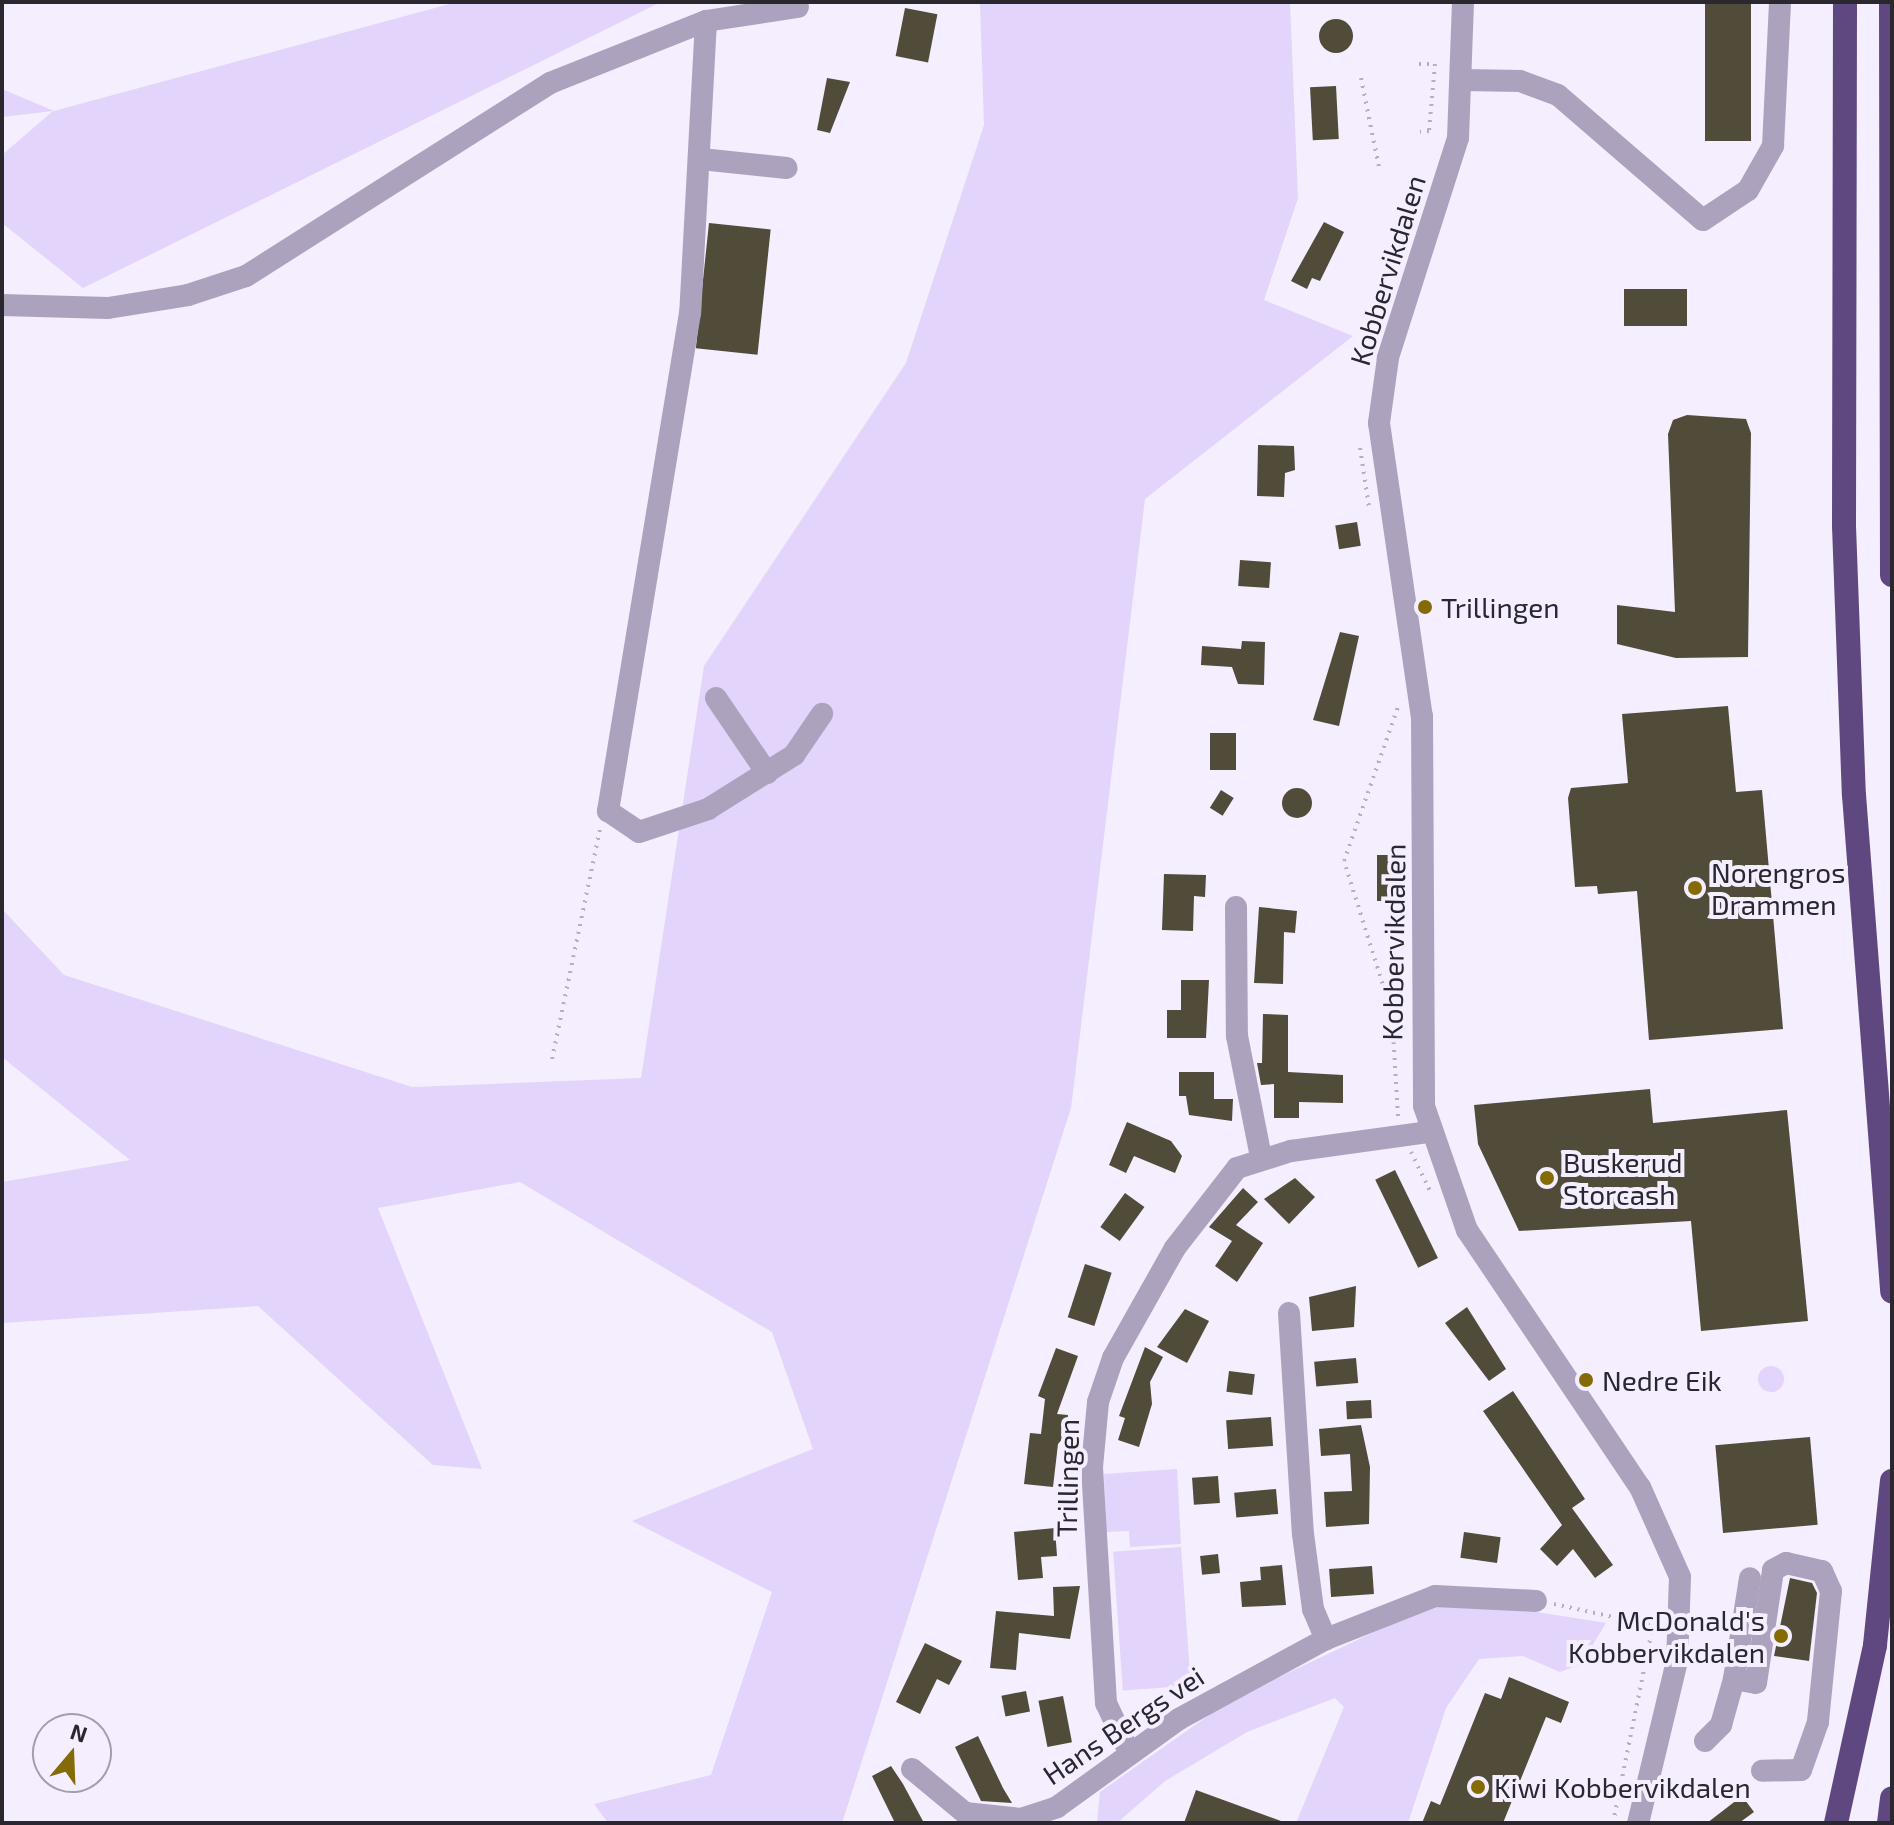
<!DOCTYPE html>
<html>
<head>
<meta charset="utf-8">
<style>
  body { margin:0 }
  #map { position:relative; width:1894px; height:1825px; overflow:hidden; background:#f4eefe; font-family:"Exo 2",sans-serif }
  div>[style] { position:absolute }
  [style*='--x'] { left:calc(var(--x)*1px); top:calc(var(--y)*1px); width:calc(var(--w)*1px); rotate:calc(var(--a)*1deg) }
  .green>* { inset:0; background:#e2d4fb; transform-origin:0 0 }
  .round { border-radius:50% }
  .building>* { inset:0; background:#514b3a; transform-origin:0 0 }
  .path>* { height:4px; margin-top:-2px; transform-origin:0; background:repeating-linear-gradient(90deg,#b5b0bd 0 2px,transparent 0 8px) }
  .minor>* { height:22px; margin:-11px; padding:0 11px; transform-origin:11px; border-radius:11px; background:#aca2be }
  .highway>* { height:24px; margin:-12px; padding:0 12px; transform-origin:12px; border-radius:12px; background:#5f4880 }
  .dots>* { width:22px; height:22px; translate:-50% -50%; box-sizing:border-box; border:4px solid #f4eefe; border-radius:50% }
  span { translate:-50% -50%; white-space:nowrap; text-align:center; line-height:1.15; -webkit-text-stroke:8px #f4eefe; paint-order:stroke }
  .street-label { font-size:28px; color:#2a272e }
  .poi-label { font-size:28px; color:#2a272e }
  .left { translate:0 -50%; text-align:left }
  .right { translate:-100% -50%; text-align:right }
  .frame { position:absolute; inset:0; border:4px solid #2a272e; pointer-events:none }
  .north { position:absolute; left:32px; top:1713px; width:80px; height:80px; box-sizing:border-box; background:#f4eefe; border:2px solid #a39eab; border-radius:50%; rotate:19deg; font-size:22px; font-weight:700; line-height:32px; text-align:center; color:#2a272e }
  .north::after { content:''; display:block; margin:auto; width:28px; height:36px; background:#856b06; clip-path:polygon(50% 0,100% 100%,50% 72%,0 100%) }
</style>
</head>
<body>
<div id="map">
  <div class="green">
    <i style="clip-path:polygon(457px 2px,661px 2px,83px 288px,2px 223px,2px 155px,53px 111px,2px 117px,2px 89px,54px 111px)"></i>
    <i style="clip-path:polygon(980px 2px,1290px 2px,1298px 198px,1264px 300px,1353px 336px,1145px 499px,1071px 1108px,842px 1823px,608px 1823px,594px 1804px,711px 1775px,772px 1592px,632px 1521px,813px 1449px,772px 1332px,520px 1182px,378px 1208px,482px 1469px,433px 1465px,258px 1306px,2px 1323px,2px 1182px,130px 1160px,2px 1057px,2px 909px,64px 975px,412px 1087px,641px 1078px,704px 666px,906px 363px,984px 125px)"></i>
    <i class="round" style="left:1758px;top:1366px;width:26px;height:26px"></i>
    <i style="clip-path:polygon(1177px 1469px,1181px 1544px,1130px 1547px,1129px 1531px,1106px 1532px,1104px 1474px)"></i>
    <i style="left:1181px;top:1547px;width:139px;height:68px;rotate:86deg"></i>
    <i style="clip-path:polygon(1473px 1602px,1606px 1623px,1581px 1664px,1560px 1672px,1523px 1656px,1479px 1659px,1446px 1708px,1408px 1823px,1296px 1823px,1344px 1707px,1335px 1698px,1247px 1732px,1165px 1781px,1117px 1823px,1097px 1823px,1100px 1792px,1229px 1701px,1435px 1603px)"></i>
  </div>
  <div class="building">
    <i style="left:1705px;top:2px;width:46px;height:139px"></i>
    <i style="left:905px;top:8px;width:33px;height:49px;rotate:11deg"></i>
    <i class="round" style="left:1319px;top:19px;width:34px;height:34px"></i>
    <i style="clip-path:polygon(827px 78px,850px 82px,830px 133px,817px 130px)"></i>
    <i style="left:1336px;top:86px;width:53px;height:26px;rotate:87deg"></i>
    <i style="clip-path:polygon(1324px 222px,1344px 232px,1320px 281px,1312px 278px,1307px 289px,1291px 281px)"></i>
    <i style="left:709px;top:223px;width:62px;height:126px;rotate:6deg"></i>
    <i style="left:1687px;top:289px;width:37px;height:63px;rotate:90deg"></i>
    <i style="clip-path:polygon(1687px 415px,1746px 419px,1751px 433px,1748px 657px,1676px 658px,1617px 644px,1617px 605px,1675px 612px,1668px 434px,1673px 420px)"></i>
    <i style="clip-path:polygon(1258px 445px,1294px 446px,1295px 470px,1285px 473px,1284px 497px,1257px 496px)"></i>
    <i style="left:1357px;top:522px;width:24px;height:22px;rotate:81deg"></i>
    <i style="left:1240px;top:560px;width:31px;height:26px;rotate:4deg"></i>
    <i style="clip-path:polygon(1340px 632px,1359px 636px,1339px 726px,1313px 720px)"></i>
    <i style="clip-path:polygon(1242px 641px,1265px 642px,1264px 685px,1238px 684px,1232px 667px,1201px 665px,1202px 646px,1241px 649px)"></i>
    <i style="clip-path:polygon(1728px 706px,1736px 792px,1762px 790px,1783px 1029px,1649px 1040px,1637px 891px,1598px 894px,1597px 886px,1575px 887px,1568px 798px,1571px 788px,1628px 783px,1622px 714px)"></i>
    <i style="left:1210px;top:733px;width:26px;height:37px"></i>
    <i class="round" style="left:1282px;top:788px;width:30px;height:30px"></i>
    <i style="left:1221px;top:790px;width:15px;height:21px;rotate:32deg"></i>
    <i style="left:1377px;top:855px;width:27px;height:46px"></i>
    <i style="clip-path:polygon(1164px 874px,1206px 875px,1205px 897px,1194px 896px,1193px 931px,1162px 930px)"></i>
    <i style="clip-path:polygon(1259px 907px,1297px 911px,1295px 933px,1284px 932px,1283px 984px,1254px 983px)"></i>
    <i style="clip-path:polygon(1181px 980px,1209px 980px,1206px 1038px,1167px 1038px,1167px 1010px,1181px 1010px)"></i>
    <i style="clip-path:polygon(1263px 1014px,1288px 1015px,1288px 1072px,1343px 1075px,1343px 1103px,1299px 1102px,1299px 1118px,1274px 1118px,1274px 1084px,1261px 1085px,1257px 1063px,1262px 1063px)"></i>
    <i style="clip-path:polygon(1179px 1072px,1214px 1072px,1214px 1099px,1233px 1099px,1232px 1121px,1189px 1115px,1186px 1096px,1179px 1096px)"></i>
    <i style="clip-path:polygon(1650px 1089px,1653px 1123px,1787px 1110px,1808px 1321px,1701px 1331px,1691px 1221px,1519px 1231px,1478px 1144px,1474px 1105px)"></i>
    <i style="clip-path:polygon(1127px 1122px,1171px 1141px,1182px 1156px,1175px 1173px,1134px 1156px,1126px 1173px,1109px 1165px)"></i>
    <i style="left:1395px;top:1170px;width:98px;height:22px;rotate:64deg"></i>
    <i style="clip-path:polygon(1295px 1178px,1315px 1197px,1289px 1224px,1264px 1199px)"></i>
    <i style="clip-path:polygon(1243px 1188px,1258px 1202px,1236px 1225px,1263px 1243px,1237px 1282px,1215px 1266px,1232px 1241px,1209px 1227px)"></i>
    <i style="left:1125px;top:1193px;width:24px;height:42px;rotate:36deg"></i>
    <i style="left:1085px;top:1264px;width:28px;height:56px;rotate:18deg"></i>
    <i style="clip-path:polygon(1356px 1286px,1354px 1327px,1312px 1331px,1309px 1297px)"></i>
    <i style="clip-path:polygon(1467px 1307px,1506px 1369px,1489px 1381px,1445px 1323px)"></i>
    <i style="clip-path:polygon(1185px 1309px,1209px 1321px,1187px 1363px,1157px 1347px)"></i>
    <i style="clip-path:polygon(1145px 1347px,1163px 1357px,1150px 1382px,1152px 1404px,1139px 1447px,1118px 1440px,1125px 1418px,1119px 1416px)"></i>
    <i style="clip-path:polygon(1056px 1348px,1078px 1356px,1057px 1414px,1068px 1415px,1066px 1435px,1058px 1444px,1053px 1487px,1024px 1484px,1030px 1433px,1041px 1434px,1045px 1399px,1038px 1396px)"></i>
    <i style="left:1356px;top:1358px;width:25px;height:42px;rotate:85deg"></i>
    <i style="left:1229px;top:1371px;width:26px;height:21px;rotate:7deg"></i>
    <i style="clip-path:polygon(1513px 1391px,1585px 1499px,1572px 1508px,1613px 1565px,1595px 1578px,1573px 1549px,1557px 1566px,1540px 1549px,1562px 1525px,1483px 1411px)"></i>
    <i style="left:1371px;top:1400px;width:18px;height:25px;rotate:87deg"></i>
    <i style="left:1271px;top:1417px;width:29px;height:45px;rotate:86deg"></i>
    <i style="clip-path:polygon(1361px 1425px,1370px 1467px,1369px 1524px,1326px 1527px,1324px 1492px,1352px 1491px,1350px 1454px,1321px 1456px,1319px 1429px)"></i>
    <i style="left:1810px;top:1437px;width:88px;height:95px;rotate:85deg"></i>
    <i style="left:1218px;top:1476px;width:27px;height:26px;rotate:86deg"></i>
    <i style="left:1276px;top:1489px;width:25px;height:42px;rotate:85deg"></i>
    <i style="clip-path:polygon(1055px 1528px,1057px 1556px,1041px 1557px,1043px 1578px,1018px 1580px,1014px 1532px)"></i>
    <i style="left:1464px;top:1532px;width:37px;height:26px;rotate:8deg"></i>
    <i style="left:1218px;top:1554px;width:19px;height:18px;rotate:84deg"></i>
    <i style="clip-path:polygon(1282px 1565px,1286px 1605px,1242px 1607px,1240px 1582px,1261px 1580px,1260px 1567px)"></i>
    <i style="left:1372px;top:1566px;width:28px;height:43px;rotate:86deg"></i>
    <i style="clip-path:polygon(1790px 1578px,1812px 1583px,1817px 1593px,1809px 1661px,1774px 1656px)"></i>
    <i style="clip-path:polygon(1080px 1586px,1070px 1639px,1019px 1633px,1016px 1670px,990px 1668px,996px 1611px,1054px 1616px,1053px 1587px)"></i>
    <i style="clip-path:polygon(925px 1643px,962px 1661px,949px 1685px,937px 1679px,920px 1714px,896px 1702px)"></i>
    <i style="clip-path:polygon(1509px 1677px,1569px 1702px,1561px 1723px,1546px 1717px,1503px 1823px,1422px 1823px,1431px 1801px,1440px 1805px,1485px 1693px,1501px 1699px)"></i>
    <i style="left:1026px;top:1691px;width:21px;height:25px;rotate:79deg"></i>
    <i style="left:1063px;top:1696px;width:47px;height:25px;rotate:79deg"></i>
    <i style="clip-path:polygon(978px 1736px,1003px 1788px,1012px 1803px,981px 1801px,955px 1747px)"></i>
    <i style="clip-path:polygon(891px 1766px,903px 1784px,924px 1823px,895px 1823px,872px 1776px)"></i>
    <i style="clip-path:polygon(1196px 1790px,1281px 1821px,1281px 1823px,1184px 1823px)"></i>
    <i style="clip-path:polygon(1742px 1796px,1754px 1812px,1739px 1823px,1707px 1823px)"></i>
  </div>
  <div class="path">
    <i style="--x:1419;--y:64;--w:16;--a:0"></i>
    <i style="--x:1435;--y:64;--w:67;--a:95.1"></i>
    <i style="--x:1429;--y:131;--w:9;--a:174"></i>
    <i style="--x:1361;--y:78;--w:91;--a:78.6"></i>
    <i style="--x:1360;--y:448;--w:60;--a:81.3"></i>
    <i style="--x:552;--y:1059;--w:234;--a:-78.2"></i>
    <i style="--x:1398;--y:1116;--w:102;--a:-93.4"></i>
    <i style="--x:1392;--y:1014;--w:160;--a:-107.4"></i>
    <i style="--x:1344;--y:861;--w:166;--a:-70.7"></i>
    <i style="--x:1411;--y:1152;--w:43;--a:64"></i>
    <i style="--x:1554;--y:1604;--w:102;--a:12.4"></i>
    <i style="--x:1613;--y:1823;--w:217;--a:-78.6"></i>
  </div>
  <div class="minor">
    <i style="--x:1463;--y:2;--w:136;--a:92.1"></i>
    <i style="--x:1458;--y:138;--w:231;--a:107.7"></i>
    <i style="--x:1388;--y:358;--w:66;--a:97.9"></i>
    <i style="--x:1379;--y:423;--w:296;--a:81.7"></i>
    <i style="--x:1422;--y:716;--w:390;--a:89.7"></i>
    <i style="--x:1424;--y:1106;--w:131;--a:70.9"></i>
    <i style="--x:1467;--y:1230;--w:310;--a:56.1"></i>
    <i style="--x:1640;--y:1487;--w:98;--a:66"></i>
    <i style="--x:1680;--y:1577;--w:84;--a:92"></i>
    <i style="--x:1677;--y:1661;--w:167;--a:103.5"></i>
    <i style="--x:706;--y:21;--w:292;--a:93.1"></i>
    <i style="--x:690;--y:313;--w:505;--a:99.35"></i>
    <i style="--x:608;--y:811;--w:37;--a:34"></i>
    <i style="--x:639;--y:832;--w:73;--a:-18.4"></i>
    <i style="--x:708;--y:809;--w:102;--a:-32.1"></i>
    <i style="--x:794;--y:755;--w:50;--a:-55.7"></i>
    <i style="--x:1464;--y:80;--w:56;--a:1"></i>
    <i style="--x:1520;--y:81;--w:40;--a:20.2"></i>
    <i style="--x:1558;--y:95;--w:191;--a:40.8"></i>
    <i style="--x:1703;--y:220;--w:54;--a:-33.7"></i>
    <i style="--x:1748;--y:190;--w:51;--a:-60.4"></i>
    <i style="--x:1773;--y:146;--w:144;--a:-87.2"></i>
    <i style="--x:701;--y:159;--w:86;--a:6"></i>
    <i style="--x:2;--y:305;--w:106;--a:1.6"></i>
    <i style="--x:108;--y:308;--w:81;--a:-9.2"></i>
    <i style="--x:188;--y:295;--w:61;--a:-18.1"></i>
    <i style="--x:246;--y:276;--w:360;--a:-32.4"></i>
    <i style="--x:550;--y:83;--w:168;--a:-21.7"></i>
    <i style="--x:706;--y:21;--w:93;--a:-8.7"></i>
    <i style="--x:716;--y:698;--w:91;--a:55.8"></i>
    <i style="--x:1236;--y:907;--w:129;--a:89.6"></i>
    <i style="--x:1237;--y:1036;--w:123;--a:78.8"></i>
    <i style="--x:1289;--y:1313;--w:221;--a:86.4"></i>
    <i style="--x:1303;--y:1534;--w:76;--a:82.4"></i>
    <i style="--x:1313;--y:1609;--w:33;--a:67"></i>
    <i style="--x:1734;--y:1679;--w:22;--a:10"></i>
    <i style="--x:1756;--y:1683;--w:114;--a:-81.4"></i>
    <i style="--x:1773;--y:1570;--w:15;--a:-28"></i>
    <i style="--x:1786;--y:1563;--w:37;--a:13"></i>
    <i style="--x:1822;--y:1571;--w:22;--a:66"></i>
    <i style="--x:1831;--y:1591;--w:132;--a:95.7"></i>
    <i style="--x:1818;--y:1722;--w:51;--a:109.5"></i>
    <i style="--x:1801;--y:1770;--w:39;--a:179"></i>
    <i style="--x:1705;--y:1741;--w:23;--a:-45"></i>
    <i style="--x:1721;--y:1725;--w:48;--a:-74.2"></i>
    <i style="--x:1734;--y:1679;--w:102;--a:-81"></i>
    <i style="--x:1130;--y:1754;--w:56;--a:-115.2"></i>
    <i style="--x:1106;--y:1703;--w:236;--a:-93.4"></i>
    <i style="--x:1092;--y:1467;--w:65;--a:-84.7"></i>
    <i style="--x:1098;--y:1402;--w:46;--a:-71.2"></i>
    <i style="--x:1113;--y:1358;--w:126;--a:-60.6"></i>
    <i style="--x:1175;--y:1248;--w:101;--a:-52.2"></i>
    <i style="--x:1237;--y:1168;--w:57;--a:-17.5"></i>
    <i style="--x:1291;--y:1151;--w:138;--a:-7.9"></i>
    <i style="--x:912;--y:1769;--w:69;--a:39.7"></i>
    <i style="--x:965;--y:1813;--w:56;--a:6.1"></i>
    <i style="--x:1021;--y:1819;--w:38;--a:-18"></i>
    <i style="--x:1057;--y:1807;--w:150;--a:-35.8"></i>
    <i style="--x:1179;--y:1719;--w:167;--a:-28.6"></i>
    <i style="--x:1326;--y:1639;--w:117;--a:-21.5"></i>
    <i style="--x:1435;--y:1596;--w:101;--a:2.8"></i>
  </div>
  <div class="highway">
    <i style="--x:1845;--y:2;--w:524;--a:90.11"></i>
    <i style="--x:1844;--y:526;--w:269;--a:87.9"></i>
    <i style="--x:1854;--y:795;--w:498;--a:85.6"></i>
    <i style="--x:1891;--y:2;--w:573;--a:89.9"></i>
    <i style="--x:1836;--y:1823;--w:182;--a:-77.6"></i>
    <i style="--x:1875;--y:1645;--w:165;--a:-84.1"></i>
    <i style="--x:1889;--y:1823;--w:25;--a:-83"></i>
  </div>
  <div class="dots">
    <i style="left:1425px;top:607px;background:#856b06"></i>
    <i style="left:1695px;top:888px;background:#856b06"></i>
    <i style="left:1547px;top:1178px;background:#856b06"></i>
    <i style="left:1586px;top:1380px;background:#856b06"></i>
    <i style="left:1781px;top:1636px;background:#856b06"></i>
    <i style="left:1478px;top:1787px;background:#856b06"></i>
  </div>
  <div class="street-label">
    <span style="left:1387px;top:270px;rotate:-73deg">Kobbervikdalen</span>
    <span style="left:1393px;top:942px;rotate:-89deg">Kobbervikdalen</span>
    <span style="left:1067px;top:1478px;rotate:-89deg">Trillingen</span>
    <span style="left:1123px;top:1725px;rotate:-34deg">Hans Bergs vei</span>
  </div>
  <div class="poi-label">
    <span class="left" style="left:1441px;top:607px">Trillingen</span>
    <span class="left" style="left:1711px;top:888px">Norengros<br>Drammen</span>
    <span class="left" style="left:1563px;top:1178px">Buskerud<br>Storcash</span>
    <span class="left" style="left:1602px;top:1380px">Nedre Eik</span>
    <span class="right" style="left:1765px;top:1636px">McDonald's<br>Kobbervikdalen</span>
    <span class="left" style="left:1494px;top:1787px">Kiwi Kobbervikdalen</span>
  </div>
  <div class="frame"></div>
  <div class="north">N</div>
</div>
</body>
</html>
